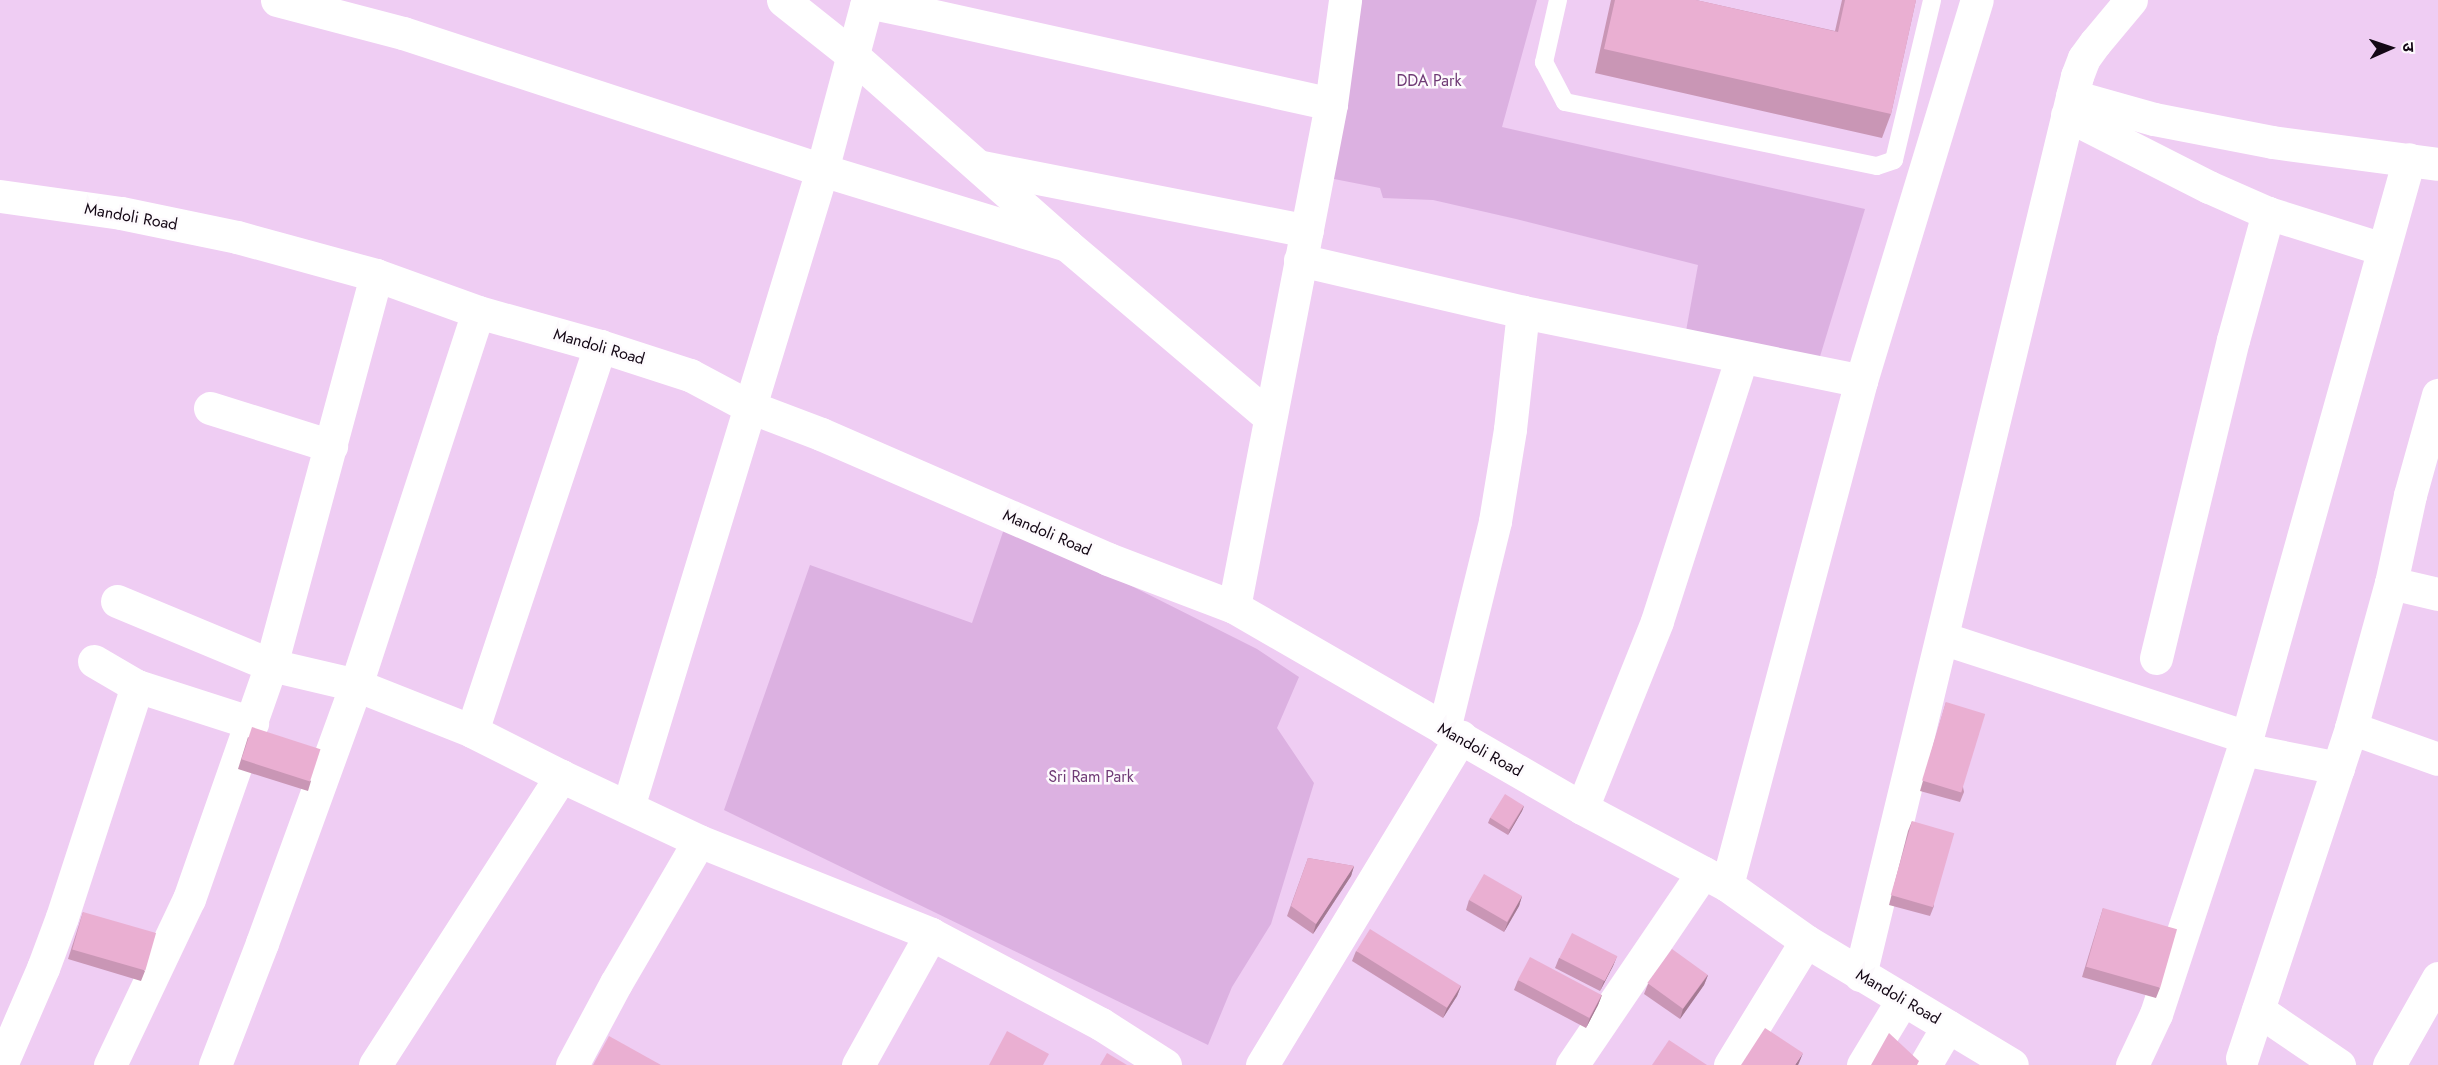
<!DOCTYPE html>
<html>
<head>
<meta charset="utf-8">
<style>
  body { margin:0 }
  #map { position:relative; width:2438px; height:1065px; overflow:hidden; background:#efcdf3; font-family:Jost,"Noto Sans Devanagari",sans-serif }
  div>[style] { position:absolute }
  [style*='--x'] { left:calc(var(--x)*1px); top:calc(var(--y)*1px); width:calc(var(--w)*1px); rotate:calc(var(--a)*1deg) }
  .green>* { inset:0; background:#dcb1e1 }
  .service>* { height:18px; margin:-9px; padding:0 9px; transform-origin:9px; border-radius:9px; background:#fff }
  .minor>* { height:33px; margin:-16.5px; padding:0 16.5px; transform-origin:16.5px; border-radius:16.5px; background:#fff }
  .tertiary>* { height:33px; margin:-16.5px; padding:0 16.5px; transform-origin:16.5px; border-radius:16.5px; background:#fff }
  .wall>* { inset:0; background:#c996b5 }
  .shaded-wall>* { inset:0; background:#a47a93 }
  .building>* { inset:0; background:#eaafd2; transform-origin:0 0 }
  span { translate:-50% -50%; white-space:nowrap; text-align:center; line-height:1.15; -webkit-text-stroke:5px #fdfafd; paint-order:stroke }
  .park-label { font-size:16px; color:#6f3a75 }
  .street-label { font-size:16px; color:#140815 }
  .north { position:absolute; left:2360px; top:18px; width:60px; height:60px; -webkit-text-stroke:4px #fdfafd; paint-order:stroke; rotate:87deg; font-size:16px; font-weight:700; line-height:24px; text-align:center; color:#140815 }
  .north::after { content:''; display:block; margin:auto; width:21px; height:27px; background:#140815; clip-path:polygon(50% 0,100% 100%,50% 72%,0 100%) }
</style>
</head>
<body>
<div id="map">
  <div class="green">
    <i style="clip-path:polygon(1362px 0,1537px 0,1502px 127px,1865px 209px,1818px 363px,1686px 331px,1698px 265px,1516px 219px,1433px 200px,1383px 198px,1380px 188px,1329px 178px)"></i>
    <i style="clip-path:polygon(1006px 523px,1257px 649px,1299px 677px,1277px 728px,1314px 783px,1271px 924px,1232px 987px,1208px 1045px,724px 810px,810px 565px,972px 623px)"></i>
  </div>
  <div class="service">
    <i style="--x:1558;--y:0;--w:64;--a:102.7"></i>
    <i style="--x:1544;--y:62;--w:45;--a:62.3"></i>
    <i style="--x:1565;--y:102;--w:318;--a:11.6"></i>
    <i style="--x:1877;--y:166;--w:18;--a:-19"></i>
    <i style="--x:1894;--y:160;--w:164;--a:-76.6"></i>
  </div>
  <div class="minor">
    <i style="--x:277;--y:0;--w:130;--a:14.7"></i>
    <i style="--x:403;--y:33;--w:441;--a:18.1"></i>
    <i style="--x:822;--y:170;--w:256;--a:17"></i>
    <i style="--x:783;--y:0;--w:87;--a:38.5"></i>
    <i style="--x:851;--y:54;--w:288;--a:41.5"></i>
    <i style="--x:1067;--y:245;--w:266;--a:40.3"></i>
    <i style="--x:2072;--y:96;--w:85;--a:15.7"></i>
    <i style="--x:2154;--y:119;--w:120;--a:11"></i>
    <i style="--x:2272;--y:142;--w:167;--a:7.5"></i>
    <i style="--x:2067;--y:115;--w:159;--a:26.9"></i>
    <i style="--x:2209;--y:187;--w:64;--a:23.8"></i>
    <i style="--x:2268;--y:213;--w:121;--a:17.4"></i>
    <i style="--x:982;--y:167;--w:331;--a:11.1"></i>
    <i style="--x:1300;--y:260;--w:229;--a:13.1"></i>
    <i style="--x:1523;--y:312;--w:345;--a:11.5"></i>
    <i style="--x:210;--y:408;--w:127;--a:17.4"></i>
    <i style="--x:2391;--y:583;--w:48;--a:13.2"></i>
    <i style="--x:117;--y:601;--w:167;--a:22.6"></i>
    <i style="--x:271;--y:665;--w:87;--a:13.2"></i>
    <i style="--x:356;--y:685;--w:125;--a:21.6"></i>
    <i style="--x:1234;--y:607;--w:512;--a:-79.08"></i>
    <i style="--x:1331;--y:104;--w:105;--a:-82.3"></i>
    <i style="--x:1942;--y:638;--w:321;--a:18"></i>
    <i style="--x:2156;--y:658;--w:327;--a:-76.4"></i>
    <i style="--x:2233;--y:340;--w:132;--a:-74.6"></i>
    <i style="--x:94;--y:661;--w:50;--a:30.2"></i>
    <i style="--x:137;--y:686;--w:121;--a:17.8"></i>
    <i style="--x:2351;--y:728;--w:92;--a:19.6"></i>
    <i style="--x:1444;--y:729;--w:214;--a:-76.2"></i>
    <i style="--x:1495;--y:521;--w:93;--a:-80.7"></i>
    <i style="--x:1510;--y:429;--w:118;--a:-83.7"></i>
    <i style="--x:2243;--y:749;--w:97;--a:11.3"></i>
    <i style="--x:561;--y:776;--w:153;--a:25.2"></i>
    <i style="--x:699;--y:841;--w:250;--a:21.8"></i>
    <i style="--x:931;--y:934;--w:192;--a:27.9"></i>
    <i style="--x:1101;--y:1024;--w:76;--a:32.6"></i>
    <i style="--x:628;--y:807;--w:666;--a:-73.06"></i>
    <i style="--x:822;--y:170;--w:170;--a:-75"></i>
    <i style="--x:866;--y:6;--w:8;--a:-23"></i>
    <i style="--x:873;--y:3;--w:49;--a:11.8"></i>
    <i style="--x:921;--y:13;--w:420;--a:12.5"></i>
    <i style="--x:1582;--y:808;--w:201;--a:-68.1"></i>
    <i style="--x:1657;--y:621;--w:277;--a:-72.2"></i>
    <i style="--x:1727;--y:885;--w:522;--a:-75.11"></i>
    <i style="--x:1861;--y:381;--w:398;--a:-73.1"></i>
    <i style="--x:1860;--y:975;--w:925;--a:-76.43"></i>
    <i style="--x:2077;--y:76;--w:19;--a:-69"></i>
    <i style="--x:2084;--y:58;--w:19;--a:-54"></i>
    <i style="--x:2095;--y:43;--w:56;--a:-50.1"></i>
    <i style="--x:2258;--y:1010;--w:98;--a:34.2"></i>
    <i style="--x:2242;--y:1058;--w:348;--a:-71.7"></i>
    <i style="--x:2351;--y:728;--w:150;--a:-74.6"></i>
    <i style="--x:2391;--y:583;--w:90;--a:-77.8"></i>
    <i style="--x:2410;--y:495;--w:104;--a:-74.4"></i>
    <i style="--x:1;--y:1065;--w:106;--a:-66.6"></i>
    <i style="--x:43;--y:968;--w:54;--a:-69.6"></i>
    <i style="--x:62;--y:917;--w:243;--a:-72"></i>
    <i style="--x:110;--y:1065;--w:184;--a:-64.6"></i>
    <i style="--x:189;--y:899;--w:248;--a:-70.7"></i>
    <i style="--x:271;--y:665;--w:404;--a:-74.9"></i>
    <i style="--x:215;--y:1065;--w:131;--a:-68.9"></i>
    <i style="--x:262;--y:943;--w:275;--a:-70"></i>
    <i style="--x:356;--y:685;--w:392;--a:-71.9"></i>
    <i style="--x:375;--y:1065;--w:344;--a:-57.2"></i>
    <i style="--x:561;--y:776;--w:100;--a:-153.2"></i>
    <i style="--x:472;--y:731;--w:406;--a:-71.6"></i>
    <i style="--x:572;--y:1065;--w:93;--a:-61.8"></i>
    <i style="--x:616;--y:983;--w:164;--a:-59.7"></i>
    <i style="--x:858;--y:1065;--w:150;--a:-60.9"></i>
    <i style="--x:1262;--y:1065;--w:384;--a:-58.8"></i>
    <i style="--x:1572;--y:1065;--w:233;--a:-55.8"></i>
    <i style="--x:1730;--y:1065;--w:145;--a:-58.5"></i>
    <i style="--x:1863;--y:1065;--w:77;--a:-58.8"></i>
    <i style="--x:1925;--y:1065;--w:45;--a:-59.5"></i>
    <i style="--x:2132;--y:1065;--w:56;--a:-64.8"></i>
    <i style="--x:2156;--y:1014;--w:292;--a:-71.8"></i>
    <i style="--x:2247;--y:737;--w:600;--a:-74.34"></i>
    <i style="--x:2389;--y:1065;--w:100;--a:-60.6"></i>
  </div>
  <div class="tertiary">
    <i style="--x:0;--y:196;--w:122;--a:8"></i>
    <i style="--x:121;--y:213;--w:118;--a:11.7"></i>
    <i style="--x:237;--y:237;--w:144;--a:15.3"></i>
    <i style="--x:376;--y:275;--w:109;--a:19.9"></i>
    <i style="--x:478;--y:312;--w:127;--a:15.6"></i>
    <i style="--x:600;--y:346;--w:95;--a:17.9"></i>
    <i style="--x:690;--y:375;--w:68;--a:28.1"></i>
    <i style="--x:750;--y:407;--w:76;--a:20.8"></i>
    <i style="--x:821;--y:434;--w:313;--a:23.5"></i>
    <i style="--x:1108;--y:559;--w:135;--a:20.9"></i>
    <i style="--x:1234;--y:607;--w:402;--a:30"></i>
    <i style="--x:1582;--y:808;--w:164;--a:28"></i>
    <i style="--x:1727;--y:885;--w:97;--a:35.3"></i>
    <i style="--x:1806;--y:941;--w:240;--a:31"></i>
  </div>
  <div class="wall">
    <i style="clip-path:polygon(1611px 0,1696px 0,1835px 31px,1842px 0,1916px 0,1891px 114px,1882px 138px,1595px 73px)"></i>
    <i style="clip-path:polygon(1946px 702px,1964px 792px,1960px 802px,1920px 791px)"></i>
    <i style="clip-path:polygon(248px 737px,311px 781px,308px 791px,238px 769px)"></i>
    <i style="clip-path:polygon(1524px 806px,1522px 811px,1508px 835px,1488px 823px,1490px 818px)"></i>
    <i style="clip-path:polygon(1912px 821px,1934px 906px,1930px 916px,1889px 905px,1908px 831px)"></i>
    <i style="clip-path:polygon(1308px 858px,1354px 866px,1351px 876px,1313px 934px,1287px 916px)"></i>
    <i style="clip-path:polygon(1522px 896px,1519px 906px,1504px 932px,1466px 910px,1469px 900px)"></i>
    <i style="clip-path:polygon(2103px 908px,2160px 988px,2156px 998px,2082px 977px)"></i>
    <i style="clip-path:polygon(83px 912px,145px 971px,141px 981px,68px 959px)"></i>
    <i style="clip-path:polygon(1356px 951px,1461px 986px,1457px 996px,1443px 1018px,1352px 961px)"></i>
    <i style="clip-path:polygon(1617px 956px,1613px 966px,1600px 991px,1555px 968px,1559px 958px)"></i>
    <i style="clip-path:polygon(1708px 975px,1704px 985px,1680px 1019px,1644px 994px,1648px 984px)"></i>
    <i style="clip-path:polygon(1518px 980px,1602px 995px,1598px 1005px,1586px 1028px,1514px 990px)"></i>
  </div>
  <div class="shaded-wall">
    <i style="clip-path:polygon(1524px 806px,1522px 811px,1508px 835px,1510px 830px)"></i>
    <i style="clip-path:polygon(1354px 866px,1351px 876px,1313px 934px,1316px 924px)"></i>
    <i style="clip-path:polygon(1522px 896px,1519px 906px,1504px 932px,1508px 922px)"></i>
    <i style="clip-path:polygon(1617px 956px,1613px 966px,1600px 991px,1604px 981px)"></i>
    <i style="clip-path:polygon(1708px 975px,1704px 985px,1680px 1019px,1683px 1009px)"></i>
    <i style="clip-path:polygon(1461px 986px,1457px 996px,1443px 1018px,1447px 1008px)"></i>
    <i style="clip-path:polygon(1602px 995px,1598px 1005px,1586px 1028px,1590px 1018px)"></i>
    <i style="clip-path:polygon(1803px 1053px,1799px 1063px,1798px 1065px,1795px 1065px)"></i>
  </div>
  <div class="building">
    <i style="clip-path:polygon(1615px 0,1696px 0,1838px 32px,1845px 0,1916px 0,1891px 114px,1604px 49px)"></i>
    <i style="left:1946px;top:702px;width:41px;height:82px;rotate:17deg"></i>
    <i style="left:252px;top:727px;width:72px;height:34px;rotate:18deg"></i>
    <i style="left:1505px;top:794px;width:22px;height:28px;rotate:32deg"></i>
    <i style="left:1912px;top:821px;width:44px;height:77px;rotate:16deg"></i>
    <i style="clip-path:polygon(1308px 858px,1354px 866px,1316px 924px,1291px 906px)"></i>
    <i style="left:1484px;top:874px;width:44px;height:30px;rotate:30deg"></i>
    <i style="left:2103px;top:908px;width:77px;height:61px;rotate:16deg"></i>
    <i style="left:83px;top:912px;width:76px;height:39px;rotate:16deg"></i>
    <i style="left:1370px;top:929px;width:107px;height:26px;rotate:32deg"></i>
    <i style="left:1572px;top:933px;width:51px;height:28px;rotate:27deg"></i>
    <i style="left:1672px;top:949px;width:44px;height:42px;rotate:36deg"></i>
    <i style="left:1530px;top:957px;width:81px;height:26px;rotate:28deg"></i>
    <i style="clip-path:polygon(1765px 1028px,1803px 1053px,1795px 1065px,1741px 1065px)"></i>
    <i style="clip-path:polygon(1007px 1031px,1049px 1054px,1043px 1065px,989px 1065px)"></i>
    <i style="clip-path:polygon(1889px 1033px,1919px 1061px,1917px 1065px,1871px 1065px)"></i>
    <i style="clip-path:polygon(609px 1036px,661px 1065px,593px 1065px)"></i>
    <i style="clip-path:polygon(1669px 1040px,1707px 1065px,1652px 1065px)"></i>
    <i style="clip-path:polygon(1107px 1053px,1127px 1065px,1100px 1065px)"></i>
  </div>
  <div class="park-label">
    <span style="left:1429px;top:81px">DDA Park</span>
    <span style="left:1091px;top:777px">Sri Ram Park</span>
  </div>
  <div class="street-label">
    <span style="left:131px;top:217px;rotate:10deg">Mandoli Road</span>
    <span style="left:599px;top:347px;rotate:16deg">Mandoli Road</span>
    <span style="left:1047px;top:533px;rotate:23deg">Mandoli Road</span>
    <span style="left:1480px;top:750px;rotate:29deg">Mandoli Road</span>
    <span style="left:1898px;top:997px;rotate:30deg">Mandoli Road</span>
  </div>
  <div class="north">उ</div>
</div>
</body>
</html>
